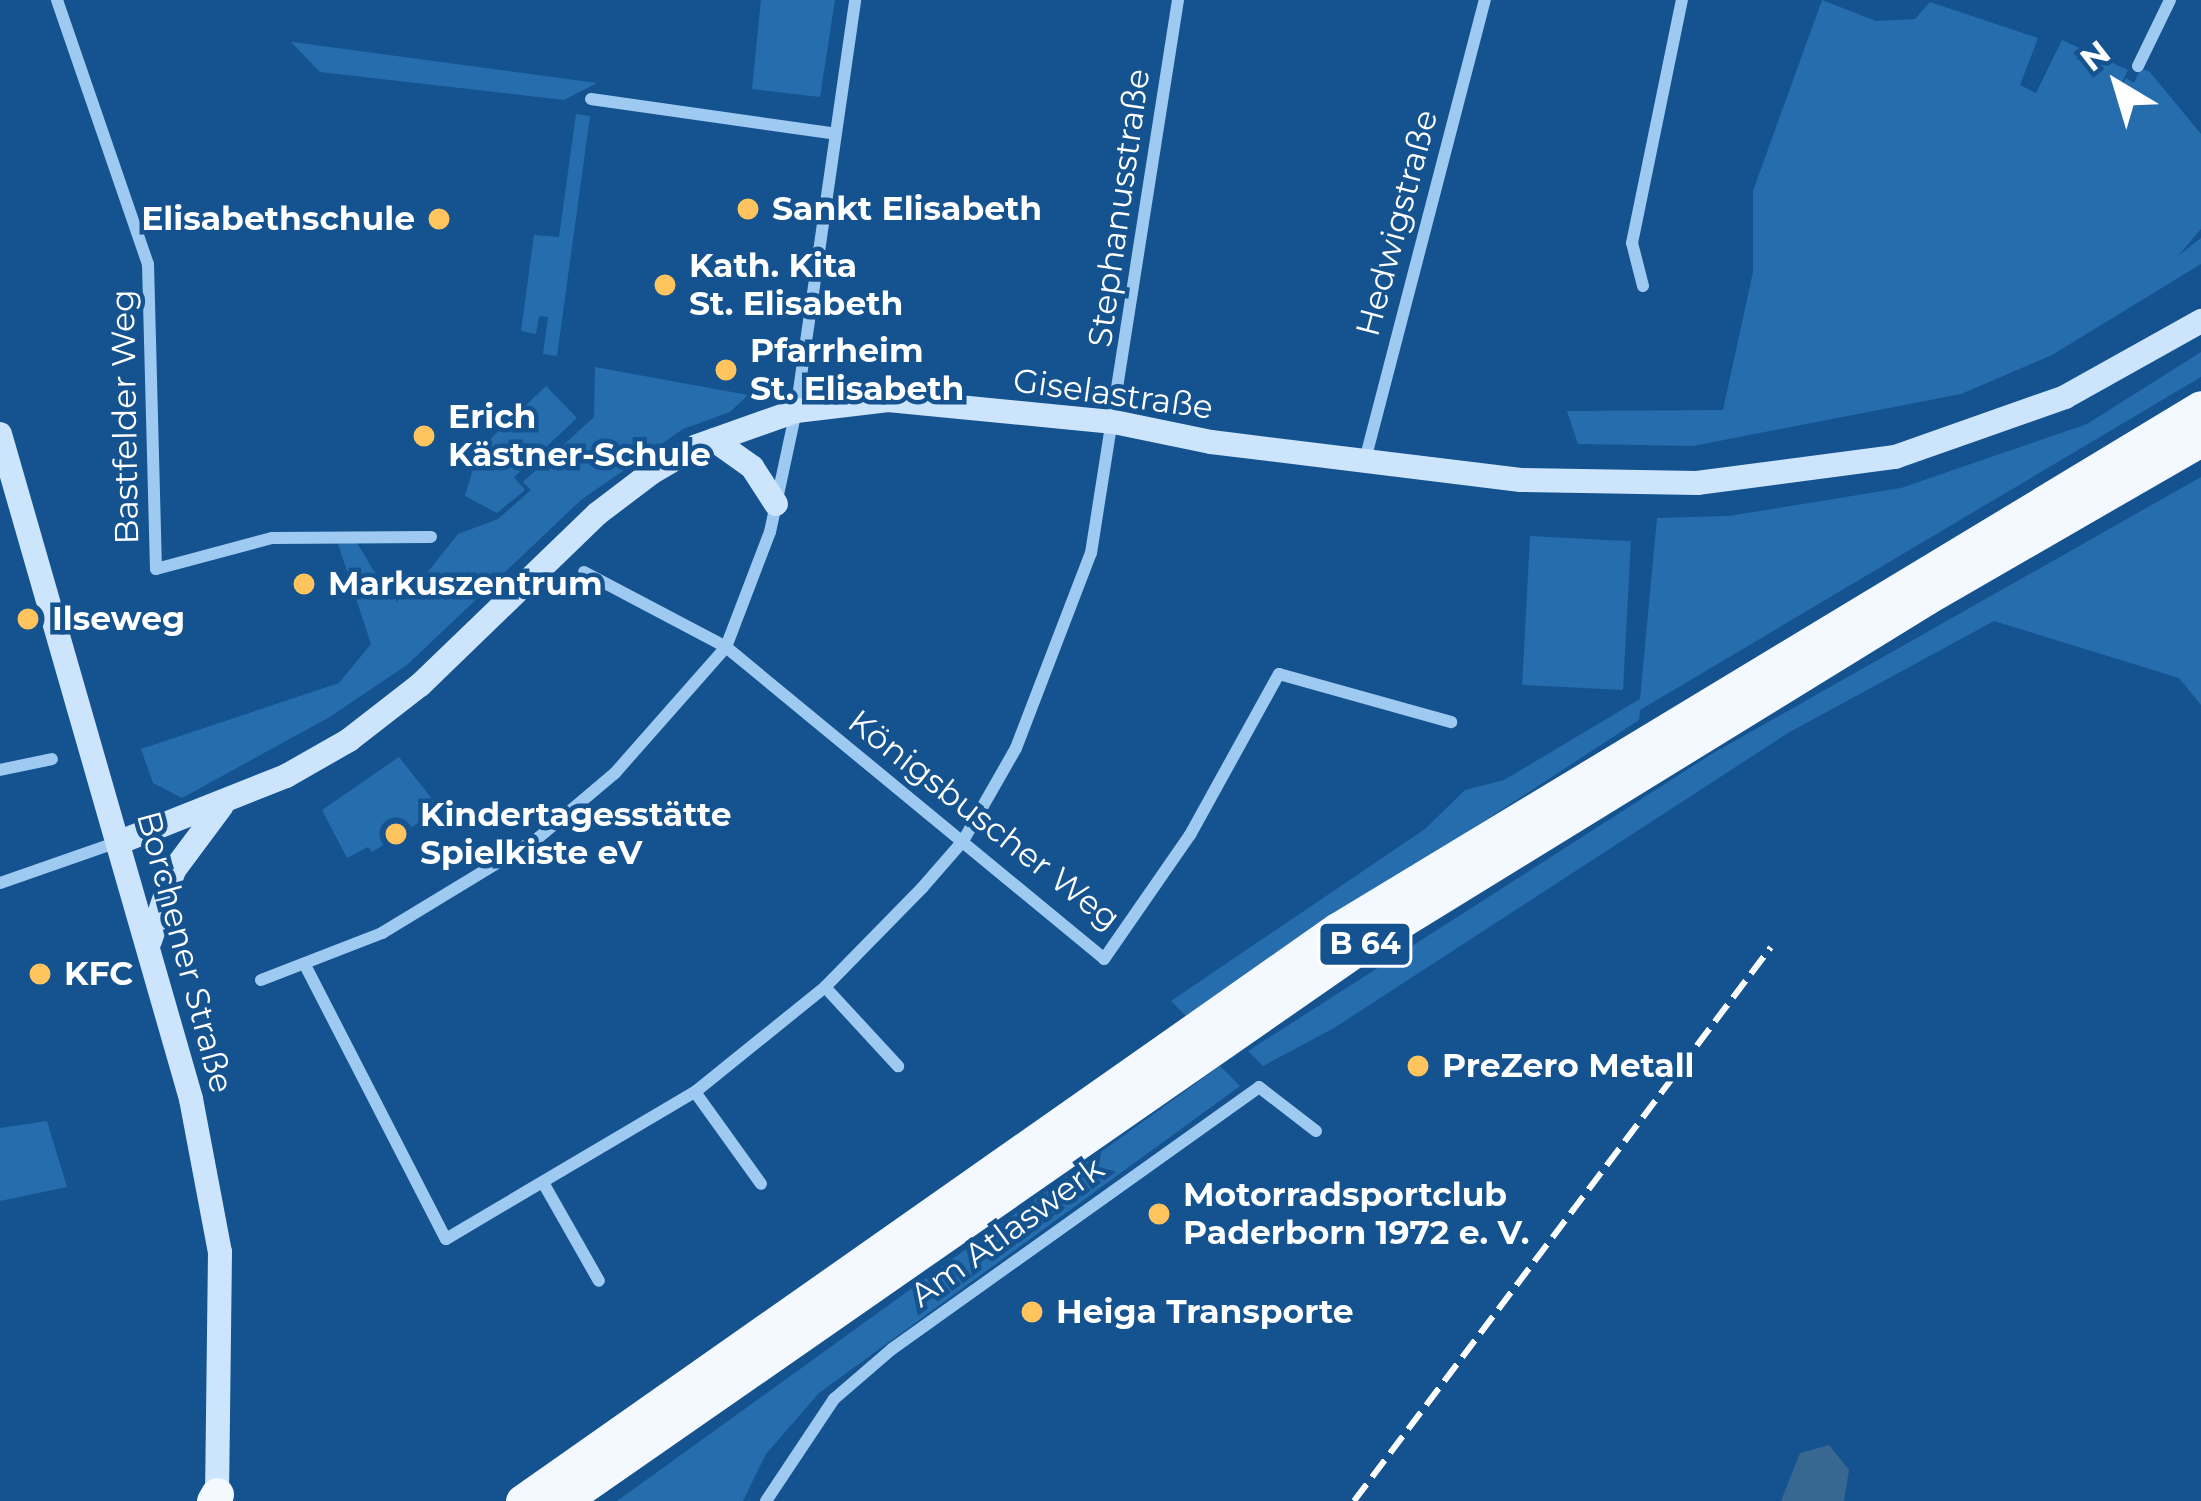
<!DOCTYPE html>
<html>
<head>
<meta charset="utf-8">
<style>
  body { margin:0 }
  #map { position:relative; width:2201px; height:1501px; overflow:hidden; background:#14538f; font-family:Montserrat,sans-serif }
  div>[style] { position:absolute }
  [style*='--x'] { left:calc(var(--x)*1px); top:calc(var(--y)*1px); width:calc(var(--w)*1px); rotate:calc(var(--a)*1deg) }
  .green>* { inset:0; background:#266dae; transform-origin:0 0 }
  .water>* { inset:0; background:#386792 }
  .minor>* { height:12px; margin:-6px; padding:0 6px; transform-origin:6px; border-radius:6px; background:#9ecaf1 }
  .secondary>* { height:24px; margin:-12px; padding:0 12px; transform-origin:12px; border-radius:12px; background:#cde5fc }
  .trunk>* { height:33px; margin:-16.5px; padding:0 16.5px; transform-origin:16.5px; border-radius:16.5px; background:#f4f9ff }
  .rail>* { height:6px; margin-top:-3px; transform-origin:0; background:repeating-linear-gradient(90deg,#fff 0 21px,transparent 0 30px) }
  .dots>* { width:33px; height:33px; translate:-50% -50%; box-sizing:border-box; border:6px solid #14538f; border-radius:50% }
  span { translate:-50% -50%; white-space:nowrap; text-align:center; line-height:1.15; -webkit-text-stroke:9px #14538f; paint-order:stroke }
  .shield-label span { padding:3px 9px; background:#14538f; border:3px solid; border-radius:9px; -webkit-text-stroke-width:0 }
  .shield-label { font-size:30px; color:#fff; font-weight:700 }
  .street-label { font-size:33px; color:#fff }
  .poi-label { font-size:33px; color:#fff; font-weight:700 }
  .left { translate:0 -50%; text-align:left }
  .right { translate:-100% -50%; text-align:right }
  .north { position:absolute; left:2057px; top:24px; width:120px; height:120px; -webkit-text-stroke:9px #14538f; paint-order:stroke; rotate:322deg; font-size:33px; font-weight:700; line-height:48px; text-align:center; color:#fff }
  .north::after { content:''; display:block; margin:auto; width:42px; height:54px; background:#fff; clip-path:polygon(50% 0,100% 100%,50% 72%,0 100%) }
</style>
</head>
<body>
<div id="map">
  <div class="green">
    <i style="clip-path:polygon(761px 0,835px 0,820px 97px,752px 89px)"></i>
    <i style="clip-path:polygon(1822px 0,1876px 21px,1915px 19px,1930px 2px,2038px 38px,2020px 85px,2036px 93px,2062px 40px,2128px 70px,2111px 104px,2126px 78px,2134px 83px,2140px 69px,2149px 71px,2201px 134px,2201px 229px,2178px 256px,2201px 238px,2201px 264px,2052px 355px,1961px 394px,1693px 446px,1578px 444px,1567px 411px,1723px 410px,1753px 272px,1753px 191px)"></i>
    <i style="clip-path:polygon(291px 42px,292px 42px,597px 83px,564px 100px,320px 72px)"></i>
    <i style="clip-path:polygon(576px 114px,590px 116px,557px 356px,543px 354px,548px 317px,539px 316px,536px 334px,521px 331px,534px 235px,559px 237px)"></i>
    <i style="clip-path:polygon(2201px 352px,2201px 377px,1640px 710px,1639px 720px,1186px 1016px,1171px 1001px,1425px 829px,1465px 790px,1504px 780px,1640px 699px,1657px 518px,1729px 516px,1901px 488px,2087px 424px)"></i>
    <i style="clip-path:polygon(595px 367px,748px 395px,730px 412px,683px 429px,581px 500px,407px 665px,328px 718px,182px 798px,153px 783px,141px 749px,339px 683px,371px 644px,338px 544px,356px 541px,381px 583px,411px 593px,458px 534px,498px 519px,531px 490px,523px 482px,594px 417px)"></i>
    <i style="clip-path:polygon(546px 386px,577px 418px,514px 477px,525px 490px,497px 513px,465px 496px,478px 452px,482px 447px,502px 466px,484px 445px)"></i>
    <i style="clip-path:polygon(2201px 477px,2201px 705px,2179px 678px,1994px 621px,1788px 733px,1334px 1028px,1263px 1066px,1248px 1051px,1710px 755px)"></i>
    <i style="left:1530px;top:536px;width:101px;height:149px;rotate:3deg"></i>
    <i style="clip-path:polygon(399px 757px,440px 809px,372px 852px,368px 847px,347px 858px,322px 810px)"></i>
    <i style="clip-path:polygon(1220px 1066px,1240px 1086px,819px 1393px,766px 1454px,743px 1501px,617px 1501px)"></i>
    <i style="clip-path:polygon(47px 1121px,67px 1187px,0 1201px,0 1128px)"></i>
  </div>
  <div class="water">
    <i style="clip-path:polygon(1829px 1445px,1849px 1470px,1844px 1501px,1781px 1501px,1800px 1453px)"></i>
  </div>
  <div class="minor">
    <i style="--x:57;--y:0;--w:279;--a:71"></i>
    <i style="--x:148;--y:264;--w:305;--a:88.5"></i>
    <i style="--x:156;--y:569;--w:120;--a:-15"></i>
    <i style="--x:272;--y:538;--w:159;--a:-0.4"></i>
    <i style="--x:2138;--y:66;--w:73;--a:-64.1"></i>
    <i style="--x:591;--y:99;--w:247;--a:8.1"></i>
    <i style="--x:1643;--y:286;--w:44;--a:-104.3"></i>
    <i style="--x:1632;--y:243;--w:248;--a:-78.4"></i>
    <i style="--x:1365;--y:460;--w:475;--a:-75.4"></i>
    <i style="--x:584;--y:572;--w:161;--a:27.8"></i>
    <i style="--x:726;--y:647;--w:490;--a:39.5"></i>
    <i style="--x:1104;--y:959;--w:151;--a:-55.3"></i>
    <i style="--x:1190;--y:835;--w:184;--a:-61.1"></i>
    <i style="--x:1279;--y:674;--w:179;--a:15.6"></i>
    <i style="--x:0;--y:770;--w:53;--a:-11.9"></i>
    <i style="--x:0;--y:883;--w:125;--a:-19.2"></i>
    <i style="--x:305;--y:965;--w:308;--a:62.8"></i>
    <i style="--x:446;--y:1239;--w:289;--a:-30.6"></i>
    <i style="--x:695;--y:1092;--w:167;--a:-38.9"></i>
    <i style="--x:825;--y:987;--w:139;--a:-45.6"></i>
    <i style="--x:922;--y:888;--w:62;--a:-48.9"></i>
    <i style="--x:963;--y:841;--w:107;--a:-60.3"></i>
    <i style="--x:1016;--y:748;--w:209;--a:-69"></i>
    <i style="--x:1091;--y:553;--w:560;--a:-81.06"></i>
    <i style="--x:261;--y:980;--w:130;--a:-21.2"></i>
    <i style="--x:382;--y:933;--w:183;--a:-31.3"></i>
    <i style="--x:538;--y:838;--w:101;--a:-40.2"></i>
    <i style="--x:615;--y:773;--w:168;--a:-48.6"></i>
    <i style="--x:726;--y:647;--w:123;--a:-69.1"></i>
    <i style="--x:770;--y:532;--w:124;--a:-77.9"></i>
    <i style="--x:796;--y:411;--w:415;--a:-81.8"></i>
    <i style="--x:825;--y:987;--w:108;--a:47.3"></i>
    <i style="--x:695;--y:1092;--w:113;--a:54.3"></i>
    <i style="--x:545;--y:1186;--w:109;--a:60.4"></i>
    <i style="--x:766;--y:1501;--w:123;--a:-56.3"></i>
    <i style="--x:834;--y:1399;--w:77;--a:-40.8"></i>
    <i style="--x:892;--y:1349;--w:451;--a:-35.5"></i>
    <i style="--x:1259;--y:1087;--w:72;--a:37.7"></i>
  </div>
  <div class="secondary">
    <i style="--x:0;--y:434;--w:692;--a:73.97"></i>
    <i style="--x:191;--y:1099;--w:156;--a:79.3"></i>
    <i style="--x:220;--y:1252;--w:249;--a:90.7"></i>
    <i style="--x:714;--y:440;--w:47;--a:35.4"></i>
    <i style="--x:752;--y:467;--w:44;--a:57"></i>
    <i style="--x:120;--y:842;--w:179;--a:-21.7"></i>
    <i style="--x:286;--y:776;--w:73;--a:-29.7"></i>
    <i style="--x:349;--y:740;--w:90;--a:-37.8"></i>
    <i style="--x:420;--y:685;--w:246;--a:-44"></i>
    <i style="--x:597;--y:514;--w:68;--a:-37.2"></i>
    <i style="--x:651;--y:473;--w:53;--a:-30.4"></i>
    <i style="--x:697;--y:446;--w:105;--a:-19.5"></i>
    <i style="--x:796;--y:411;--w:93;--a:-6.8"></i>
    <i style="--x:888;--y:400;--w:227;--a:5.6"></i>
    <i style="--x:1114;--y:422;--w:99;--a:11.7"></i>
    <i style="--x:1211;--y:442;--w:312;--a:7"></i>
    <i style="--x:1521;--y:480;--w:176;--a:1"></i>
    <i style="--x:1697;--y:483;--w:200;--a:-7.5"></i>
    <i style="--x:1895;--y:457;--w:180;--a:-19.4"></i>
    <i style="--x:2065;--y:397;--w:156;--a:-29.2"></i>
    <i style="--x:150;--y:941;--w:75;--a:-71.3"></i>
    <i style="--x:174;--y:870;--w:79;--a:-53.3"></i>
  </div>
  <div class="trunk">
    <i style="--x:213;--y:1501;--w:8;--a:-60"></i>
    <i style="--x:522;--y:1501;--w:996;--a:-35.06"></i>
    <i style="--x:1337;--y:929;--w:1009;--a:-31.14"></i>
    <i style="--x:563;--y:1501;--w:971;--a:-34.8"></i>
    <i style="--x:1360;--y:947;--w:666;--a:-31.61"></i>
    <i style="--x:1927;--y:598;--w:316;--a:-30"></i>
  </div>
  <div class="rail">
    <i style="--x:1354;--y:1501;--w:693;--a:-53.03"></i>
  </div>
  <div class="dots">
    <i style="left:748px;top:209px;background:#ffc45e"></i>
    <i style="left:439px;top:219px;background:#ffc45e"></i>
    <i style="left:665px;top:285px;background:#ffc45e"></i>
    <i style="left:726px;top:370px;background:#ffc45e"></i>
    <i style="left:424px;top:436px;background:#ffc45e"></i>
    <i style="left:304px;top:584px;background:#ffc45e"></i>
    <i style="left:28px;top:619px;background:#ffc45e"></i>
    <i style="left:396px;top:834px;background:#ffc45e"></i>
    <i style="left:40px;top:974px;background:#ffc45e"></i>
    <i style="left:1418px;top:1066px;background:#ffc45e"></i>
    <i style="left:1159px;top:1214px;background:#ffc45e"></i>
    <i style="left:1032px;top:1312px;background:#ffc45e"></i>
  </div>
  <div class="shield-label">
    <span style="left:1365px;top:944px">B 64</span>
  </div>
  <div class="street-label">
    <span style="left:1119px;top:208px;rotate:-82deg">Stephanusstraße</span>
    <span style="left:1397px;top:223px;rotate:-75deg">Hedwigstraße</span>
    <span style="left:1113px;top:394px;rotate:8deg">Giselastraße</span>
    <span style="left:125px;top:417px;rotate:-91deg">Bastfelder Weg</span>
    <span style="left:984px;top:820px;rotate:38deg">Königsbuscher Weg</span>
    <span style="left:185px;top:952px;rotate:75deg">Borchener Straße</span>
    <span style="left:1007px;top:1232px;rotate:-36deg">Am Atlaswerk</span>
  </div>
  <div class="poi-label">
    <span class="left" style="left:772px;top:209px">Sankt Elisabeth</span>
    <span class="right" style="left:415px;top:219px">Elisabethschule</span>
    <span class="left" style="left:689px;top:285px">Kath. Kita<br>St. Elisabeth</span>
    <span class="left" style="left:750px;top:370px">Pfarrheim<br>St. Elisabeth</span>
    <span class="left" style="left:448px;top:436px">Erich<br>Kästner-Schule</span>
    <span class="left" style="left:328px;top:584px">Markuszentrum</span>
    <span class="left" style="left:52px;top:619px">Ilseweg</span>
    <span class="left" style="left:420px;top:834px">Kindertagesstätte<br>Spielkiste eV</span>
    <span class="left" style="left:64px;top:974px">KFC</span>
    <span class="left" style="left:1442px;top:1066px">PreZero Metall</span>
    <span class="left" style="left:1183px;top:1214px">Motorradsportclub<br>Paderborn 1972 e. V.</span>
    <span class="left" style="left:1056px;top:1312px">Heiga Transporte</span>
  </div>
  <div class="north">N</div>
</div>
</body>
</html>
